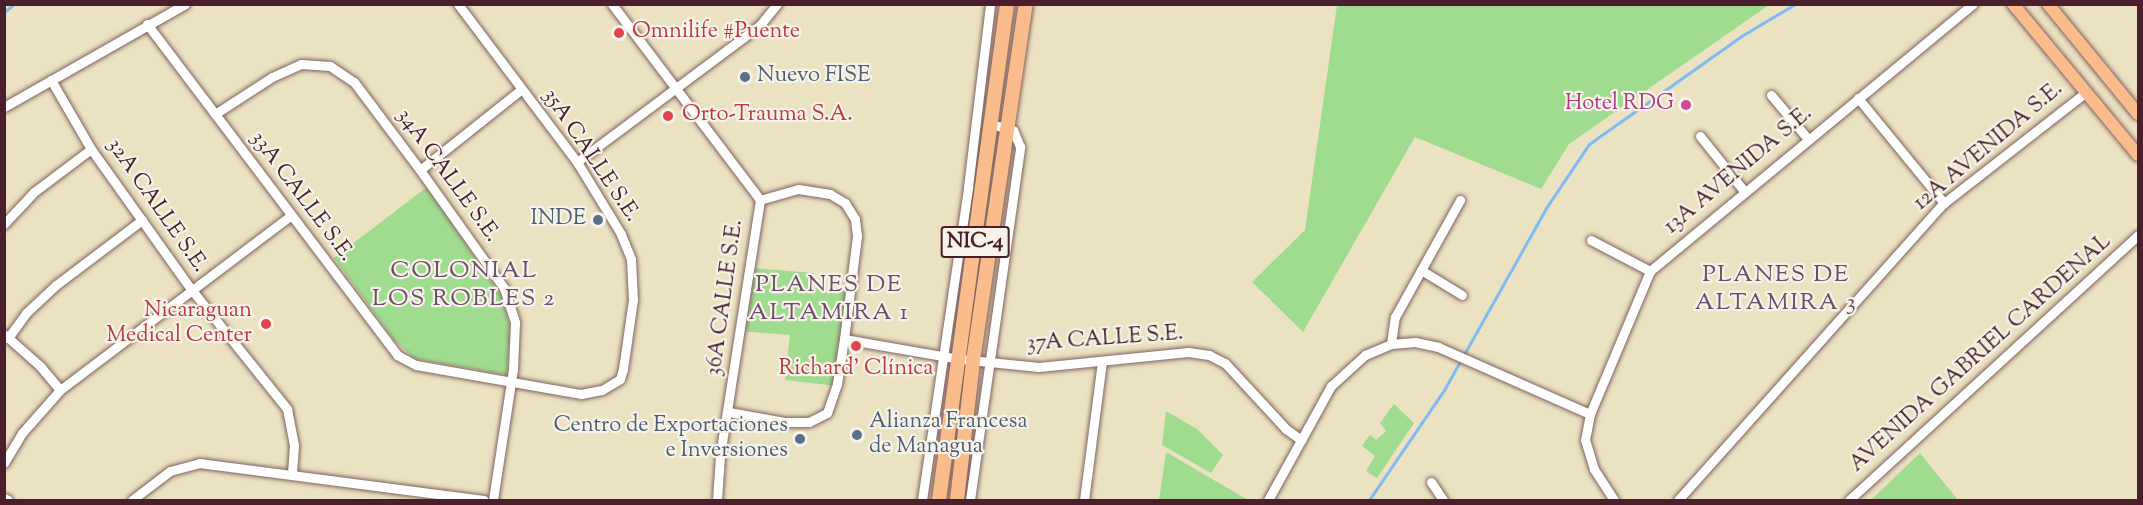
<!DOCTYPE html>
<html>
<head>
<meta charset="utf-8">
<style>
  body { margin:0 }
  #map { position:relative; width:2143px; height:505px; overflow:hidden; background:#ebe2c1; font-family:"Sorts Mill Goudy",serif }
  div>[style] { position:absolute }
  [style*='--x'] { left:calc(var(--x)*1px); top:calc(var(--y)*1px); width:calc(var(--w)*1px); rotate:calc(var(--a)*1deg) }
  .green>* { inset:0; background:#a0dc8f }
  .stream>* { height:3px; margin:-1.5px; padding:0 1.5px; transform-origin:1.5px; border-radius:1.5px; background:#81bbf2 }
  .roads { filter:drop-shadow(0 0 2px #826360) drop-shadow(0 0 2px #826360) }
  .minor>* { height:9px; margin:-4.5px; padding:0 4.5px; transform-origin:4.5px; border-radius:4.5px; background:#fff }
  .major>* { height:12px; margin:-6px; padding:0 6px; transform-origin:6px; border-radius:6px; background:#fabc8b }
  .highway>* { height:14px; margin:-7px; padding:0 7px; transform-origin:7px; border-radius:7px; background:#fabc8b }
  .dots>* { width:16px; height:16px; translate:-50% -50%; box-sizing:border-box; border:3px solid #f7f3e8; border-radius:50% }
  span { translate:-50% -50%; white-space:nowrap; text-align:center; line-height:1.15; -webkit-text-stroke:4.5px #f7f3e8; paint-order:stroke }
  .shield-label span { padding:2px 4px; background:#f7f3e8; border:2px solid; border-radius:4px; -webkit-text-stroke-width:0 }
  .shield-label { font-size:21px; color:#4a1f2b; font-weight:700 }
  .health-label { font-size:22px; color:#be3a42 }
  .left { translate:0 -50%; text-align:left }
  .right { translate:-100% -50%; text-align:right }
  .service-label { font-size:22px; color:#4e5e75 }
  .hotel-label { font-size:22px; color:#b23c85 }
  .street-label { font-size:22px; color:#4a1f2b }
  .neighbourhood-label { font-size:24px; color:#6d4d69; letter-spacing:1.5px }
  .frame { position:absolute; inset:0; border:6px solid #4a1f2b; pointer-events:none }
</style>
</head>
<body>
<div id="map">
  <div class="green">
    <i style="clip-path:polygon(1337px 5px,1337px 4px,1769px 5px,1569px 144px,1541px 189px,1415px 137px,1303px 332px,1252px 282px,1305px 230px)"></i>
    <i style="clip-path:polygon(427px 187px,502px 297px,510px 328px,507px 375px,415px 359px,394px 340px,334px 258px)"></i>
    <i style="clip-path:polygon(751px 268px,814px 273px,813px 288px,850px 292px,837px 386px,785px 380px,790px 335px,741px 331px)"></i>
    <i style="clip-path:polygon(1394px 404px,1414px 423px,1377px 478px,1366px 471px,1375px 456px,1362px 446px,1370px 435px,1376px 440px,1386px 431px,1380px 423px)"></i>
    <i style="clip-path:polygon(1166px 411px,1197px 429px,1223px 455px,1211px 473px,1162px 445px)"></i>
    <i style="clip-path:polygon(1166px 452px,1248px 500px,1159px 500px)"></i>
    <i style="clip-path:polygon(1920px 453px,1958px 500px,1871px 500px)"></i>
  </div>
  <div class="stream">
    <i style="--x:4;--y:12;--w:13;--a:-39"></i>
    <i style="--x:1369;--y:500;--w:133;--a:-55.7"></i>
    <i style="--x:1444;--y:390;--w:209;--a:-60.7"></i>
    <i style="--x:1546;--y:208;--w:77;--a:-56.1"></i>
    <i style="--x:1589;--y:144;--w:189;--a:-35.3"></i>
    <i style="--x:1743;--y:35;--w:61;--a:-30.8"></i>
  </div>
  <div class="roads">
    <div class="minor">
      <i style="--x:612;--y:4;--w:246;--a:52.9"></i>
      <i style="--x:760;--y:200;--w:259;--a:98.9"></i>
      <i style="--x:720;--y:456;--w:44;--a:93.9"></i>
      <i style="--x:147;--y:24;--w:415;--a:52.9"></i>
      <i style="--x:397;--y:355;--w:21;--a:28"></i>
      <i style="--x:416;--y:365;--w:168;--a:10"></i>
      <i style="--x:581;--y:394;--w:21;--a:-11"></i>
      <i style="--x:602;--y:390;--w:21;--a:-31"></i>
      <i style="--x:620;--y:379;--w:10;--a:-73"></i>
      <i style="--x:623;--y:369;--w:70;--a:-81.8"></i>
      <i style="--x:633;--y:300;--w:41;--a:-92.8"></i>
      <i style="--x:631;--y:259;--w:27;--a:-112"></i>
      <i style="--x:621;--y:234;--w:84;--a:-121.4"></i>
      <i style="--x:577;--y:162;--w:198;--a:-127"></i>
      <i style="--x:51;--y:80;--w:80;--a:59.9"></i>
      <i style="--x:91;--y:149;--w:172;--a:54.5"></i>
      <i style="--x:191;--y:289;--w:154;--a:51.3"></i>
      <i style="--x:287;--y:409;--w:37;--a:79"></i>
      <i style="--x:294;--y:445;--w:30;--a:94"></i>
      <i style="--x:1771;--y:95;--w:57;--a:49.9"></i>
      <i style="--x:1858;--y:98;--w:136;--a:50.7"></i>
      <i style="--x:4;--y:107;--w:208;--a:-29.6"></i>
      <i style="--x:215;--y:114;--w:68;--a:-33"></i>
      <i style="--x:272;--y:77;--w:32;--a:-24"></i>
      <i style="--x:301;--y:64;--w:29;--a:4"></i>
      <i style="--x:330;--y:66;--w:29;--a:34"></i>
      <i style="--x:354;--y:82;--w:110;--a:53.1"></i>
      <i style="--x:420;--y:170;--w:145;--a:54.6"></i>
      <i style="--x:504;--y:288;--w:36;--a:72"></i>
      <i style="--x:515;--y:322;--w:47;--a:92.4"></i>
      <i style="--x:513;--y:369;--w:133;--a:98.7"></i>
      <i style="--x:1700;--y:136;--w:70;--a:51.3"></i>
      <i style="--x:577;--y:162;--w:229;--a:-36.8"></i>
      <i style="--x:760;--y:25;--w:27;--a:-51"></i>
      <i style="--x:420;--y:170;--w:130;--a:-38.5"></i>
      <i style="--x:4;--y:224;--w:44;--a:-46.8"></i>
      <i style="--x:34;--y:192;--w:71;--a:-37"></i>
      <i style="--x:1591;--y:240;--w:67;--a:27.7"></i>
      <i style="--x:1421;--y:270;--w:48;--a:31.4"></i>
      <i style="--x:5;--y:335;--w:47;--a:41.5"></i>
      <i style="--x:40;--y:366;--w:31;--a:50"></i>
      <i style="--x:8;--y:338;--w:31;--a:-54"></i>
      <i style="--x:26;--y:313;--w:41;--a:-43"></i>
      <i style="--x:56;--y:285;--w:108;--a:-37.1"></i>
      <i style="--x:844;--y:339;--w:118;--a:9.8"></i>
      <i style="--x:960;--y:359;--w:79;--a:5.8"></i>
      <i style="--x:1039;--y:367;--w:150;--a:-5.7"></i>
      <i style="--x:1188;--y:352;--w:21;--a:8"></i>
      <i style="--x:1209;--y:355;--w:18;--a:27"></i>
      <i style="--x:1225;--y:363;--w:90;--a:47.3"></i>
      <i style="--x:1286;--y:429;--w:19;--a:36"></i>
      <i style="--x:1391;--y:344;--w:27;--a:-82"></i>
      <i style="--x:1395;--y:317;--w:134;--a:-60.9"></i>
      <i style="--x:729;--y:412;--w:56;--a:10.3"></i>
      <i style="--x:784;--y:422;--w:25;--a:0"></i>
      <i style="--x:809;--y:422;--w:20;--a:-27"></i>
      <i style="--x:827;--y:413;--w:31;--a:-71"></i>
      <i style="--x:837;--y:384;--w:46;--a:-81.2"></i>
      <i style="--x:844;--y:339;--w:104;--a:-82.8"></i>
      <i style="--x:857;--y:236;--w:17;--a:-97"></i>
      <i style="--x:855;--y:219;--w:19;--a:-122"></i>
      <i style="--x:845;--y:203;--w:17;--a:-149"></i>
      <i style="--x:830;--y:194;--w:32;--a:-171"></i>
      <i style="--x:798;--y:189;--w:40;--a:164"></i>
      <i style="--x:4;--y:463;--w:35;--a:-59"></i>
      <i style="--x:22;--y:433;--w:57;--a:-48.5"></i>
      <i style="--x:60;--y:390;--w:288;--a:-37.1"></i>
      <i style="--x:1431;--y:482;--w:22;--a:56"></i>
      <i style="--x:4;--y:498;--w:4;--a:27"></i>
      <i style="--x:132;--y:500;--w:48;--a:-37.3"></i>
      <i style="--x:170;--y:471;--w:30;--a:-15"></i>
      <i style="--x:199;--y:463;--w:287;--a:7.4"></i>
      <i style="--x:922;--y:500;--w:316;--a:-81.6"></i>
      <i style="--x:968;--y:187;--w:184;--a:-83.1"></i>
      <i style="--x:970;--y:500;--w:357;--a:-81.9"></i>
      <i style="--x:1020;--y:147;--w:18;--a:-112"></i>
      <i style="--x:1013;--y:130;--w:23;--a:-165"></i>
      <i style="--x:1084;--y:500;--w:140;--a:-82.6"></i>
      <i style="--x:1268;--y:500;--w:130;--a:-61.1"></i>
      <i style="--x:1331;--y:386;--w:46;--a:-42.4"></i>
      <i style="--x:1365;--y:355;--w:28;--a:-23"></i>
      <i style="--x:1391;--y:344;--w:24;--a:-5"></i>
      <i style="--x:1415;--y:342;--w:24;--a:12"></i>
      <i style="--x:1438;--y:347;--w:166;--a:23.8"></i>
      <i style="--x:1614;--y:500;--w:37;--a:-123"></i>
      <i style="--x:1594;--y:469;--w:30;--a:-107"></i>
      <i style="--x:1585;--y:440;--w:26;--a:-79"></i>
      <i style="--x:1590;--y:414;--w:155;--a:-67.2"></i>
      <i style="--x:1650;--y:271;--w:419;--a:-39.6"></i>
      <i style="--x:1678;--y:500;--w:399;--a:-48.2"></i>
      <i style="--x:1944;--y:203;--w:180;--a:-38"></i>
      <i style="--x:1849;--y:500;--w:392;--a:-42.5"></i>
    </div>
    <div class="major">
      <i style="--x:2013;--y:4;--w:196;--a:50.4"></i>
      <i style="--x:2048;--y:4;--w:142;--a:50.7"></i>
    </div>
    <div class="highway">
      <i style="--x:939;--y:500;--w:501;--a:-82.19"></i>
      <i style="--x:957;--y:500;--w:140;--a:-83.4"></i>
      <i style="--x:973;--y:361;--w:361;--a:-81.6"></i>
    </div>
  </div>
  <div class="dots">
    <i style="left:619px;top:33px;background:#e0444e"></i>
    <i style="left:745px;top:77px;background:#5c6f8a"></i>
    <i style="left:1686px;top:105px;background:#d1479c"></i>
    <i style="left:668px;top:116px;background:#e0444e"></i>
    <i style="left:598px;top:220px;background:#5c6f8a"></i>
    <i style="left:266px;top:324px;background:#e0444e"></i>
    <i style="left:856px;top:346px;background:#e0444e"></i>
    <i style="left:857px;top:435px;background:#5c6f8a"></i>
    <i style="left:800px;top:439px;background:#5c6f8a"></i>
  </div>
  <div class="shield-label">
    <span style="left:975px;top:242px">NIC-4</span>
  </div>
  <div class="health-label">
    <span class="left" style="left:632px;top:33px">Omnilife #Puente</span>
    <span class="left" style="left:682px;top:116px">Orto-Trauma S.A.</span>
    <span class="right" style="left:252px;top:324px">Nicaraguan<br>Medical Center</span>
    <span style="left:856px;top:370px">Richard' Clínica</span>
  </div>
  <div class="service-label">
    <span class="left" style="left:757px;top:77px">Nuevo FISE</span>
    <span class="right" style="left:586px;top:220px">INDE</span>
    <span class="left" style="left:869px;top:435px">Alianza Francesa<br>de Managua</span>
    <span class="right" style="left:788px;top:439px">Centro de Exportaciones<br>e Inversiones</span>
  </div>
  <div class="hotel-label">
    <span class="right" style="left:1674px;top:105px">Hotel RDG</span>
  </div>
  <div class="street-label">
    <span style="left:1989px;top:147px;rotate:-40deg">12A AVENIDA S.E.</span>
    <span style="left:590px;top:156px;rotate:56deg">35A CALLE S.E.</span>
    <span style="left:1739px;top:171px;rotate:-40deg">13A AVENIDA S.E.</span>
    <span style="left:447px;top:176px;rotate:54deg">34A CALLE S.E.</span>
    <span style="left:301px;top:197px;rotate:53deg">33A CALLE S.E.</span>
    <span style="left:156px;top:206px;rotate:55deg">32A CALLE S.E.</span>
    <span style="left:726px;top:298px;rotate:-82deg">36A CALLE S.E.</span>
    <span style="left:1105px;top:340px;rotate:-4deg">37A CALLE S.E.</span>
    <span style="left:1981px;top:354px;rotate:-42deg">AVENIDA GABRIEL CARDENAL</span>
  </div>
  <div class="neighbourhood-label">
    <span style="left:464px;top:286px">COLONIAL<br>LOS ROBLES 2</span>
    <span style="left:1776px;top:290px">PLANES DE<br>ALTAMIRA 3</span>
    <span style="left:829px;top:300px">PLANES DE<br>ALTAMIRA 1</span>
  </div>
  <div class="frame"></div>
</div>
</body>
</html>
